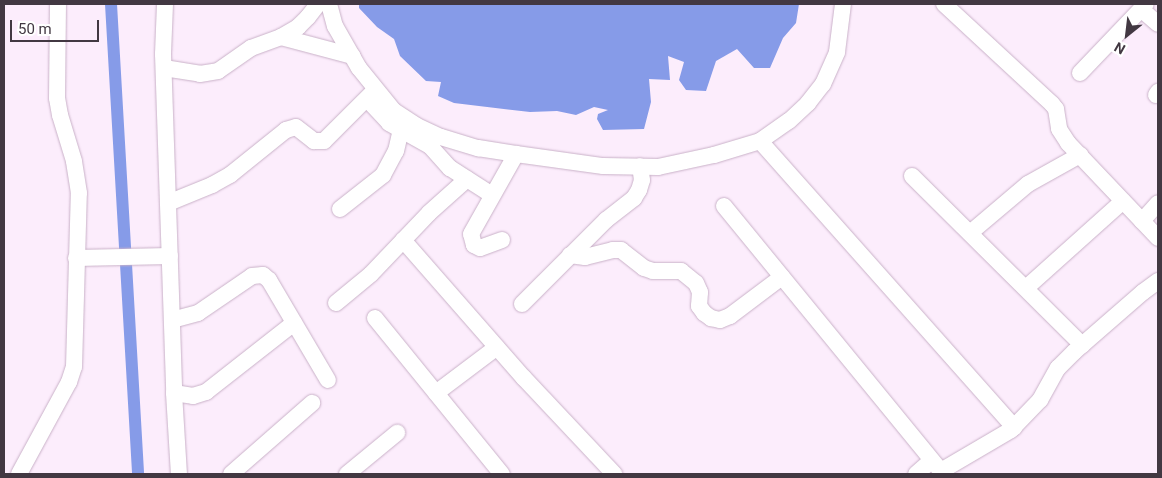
<!DOCTYPE html>
<html>
<head>
<meta charset="utf-8">
<style>
  body { margin:0 }
  #map { position:relative; width:1162px; height:478px; overflow:hidden; background:#fcedfc; font-family:Roboto,sans-serif }
  div>[style] { position:absolute }
  [style*='--x'] { left:calc(var(--x)*1px); top:calc(var(--y)*1px); width:calc(var(--w)*1px); rotate:calc(var(--a)*1deg) }
  .water>* { inset:0; background:#869be8 }
  .canal>* { height:12px; margin:-6px; padding:0 6px; transform-origin:6px; border-radius:6px; background:#869be8 }
  .roads { filter:drop-shadow(0 0 1px #c9b1c8) drop-shadow(0 0 1px #c9b1c8) }
  .minor>* { height:16px; margin:-8px; padding:0 8px; transform-origin:8px; border-radius:8px; background:#fff }
  span { translate:-50% -50%; white-space:nowrap; text-align:center; line-height:1.15; -webkit-text-stroke:4px #fff; paint-order:stroke }
  .frame { position:absolute; inset:0; border:5px solid #423842; pointer-events:none }
  .north { position:absolute; left:1102px; top:10px; width:50px; height:50px; -webkit-text-stroke:4px #fff; paint-order:stroke; rotate:209deg; font-size:14px; font-weight:700; line-height:20px; text-align:center; color:#423842 }
  .north::after { content:''; display:block; margin:auto; width:18px; height:22px; background:#423842; clip-path:polygon(50% 0,100% 100%,50% 72%,0 100%) }
  .scale { position:absolute; left:10px; top:20px; width:89px; height:22px; box-sizing:border-box; border:2px solid #423842; border-top:0; padding-left:6px; font-size:15px; line-height:18px; white-space:nowrap; color:#423842; -webkit-text-stroke:4px #fff; paint-order:stroke }
</style>
</head>
<body>
<div id="map">
  <div class="water">
    <i style="clip-path:polygon(359px 4px,799px 4px,796px 23px,783px 38px,770px 68px,754px 68px,737px 49px,716px 61px,706px 91px,686px 90px,679px 80px,684px 62px,668px 56px,670px 80px,649px 79px,651px 102px,644px 129px,603px 130px,597px 119px,598px 114px,608px 110px,594px 107px,576px 115px,557px 111px,530px 112px,454px 103px,438px 96px,441px 82px,426px 81px,400px 56px,394px 39px,377px 27px,359px 8px)"></i>
  </div>
  <div class="canal">
    <i style="--x:111;--y:4;--w:471;--a:86.7"></i>
  </div>
  <div class="roads">
    <div class="minor">
      <i style="--x:165;--y:4;--w:50;--a:92.3"></i>
      <i style="--x:163;--y:54;--w:339;--a:88.1"></i>
      <i style="--x:174;--y:393;--w:81;--a:86.5"></i>
      <i style="--x:329;--y:4;--w:23;--a:75"></i>
      <i style="--x:335;--y:26;--w:48;--a:60.3"></i>
      <i style="--x:359;--y:68;--w:55;--a:50.9"></i>
      <i style="--x:394;--y:111;--w:27;--a:33"></i>
      <i style="--x:417;--y:126;--w:26;--a:25"></i>
      <i style="--x:441;--y:137;--w:39;--a:17"></i>
      <i style="--x:478;--y:148;--w:38;--a:9"></i>
      <i style="--x:516;--y:154;--w:88;--a:7.9"></i>
      <i style="--x:603;--y:166;--w:55;--a:1"></i>
      <i style="--x:658;--y:167;--w:57;--a:-12.1"></i>
      <i style="--x:714;--y:155;--w:48;--a:-16.9"></i>
      <i style="--x:760;--y:141;--w:35;--a:-35"></i>
      <i style="--x:789;--y:121;--w:26;--a:-43"></i>
      <i style="--x:808;--y:103;--w:24;--a:-52"></i>
      <i style="--x:823;--y:84;--w:35;--a:-66"></i>
      <i style="--x:837;--y:52;--w:48;--a:-82.9"></i>
      <i style="--x:944;--y:4;--w:147;--a:42.8"></i>
      <i style="--x:1052;--y:104;--w:6;--a:51"></i>
      <i style="--x:1056;--y:109;--w:20;--a:81"></i>
      <i style="--x:1059;--y:129;--w:17;--a:57"></i>
      <i style="--x:1068;--y:143;--w:131;--a:46.5"></i>
      <i style="--x:1142;--y:10;--w:21;--a:41"></i>
      <i style="--x:281;--y:37;--w:74;--a:14.8"></i>
      <i style="--x:164;--y:68;--w:36;--a:9"></i>
      <i style="--x:200;--y:74;--w:18;--a:-9"></i>
      <i style="--x:218;--y:71;--w:40;--a:-34.9"></i>
      <i style="--x:251;--y:48;--w:32;--a:-20"></i>
      <i style="--x:281;--y:37;--w:20;--a:-30"></i>
      <i style="--x:298;--y:27;--w:14;--a:-45"></i>
      <i style="--x:308;--y:17;--w:16;--a:-52"></i>
      <i style="--x:1080;--y:73;--w:95;--a:-46.3"></i>
      <i style="--x:1156;--y:95;--w:4;--a:-56"></i>
      <i style="--x:367;--y:99;--w:33;--a:47"></i>
      <i style="--x:389;--y:123;--w:47;--a:29.3"></i>
      <i style="--x:430;--y:146;--w:30;--a:48"></i>
      <i style="--x:450;--y:168;--w:50;--a:32.7"></i>
      <i style="--x:760;--y:141;--w:383;--a:48.4"></i>
      <i style="--x:912;--y:176;--w:240;--a:44.8"></i>
      <i style="--x:168;--y:203;--w:48;--a:-22.2"></i>
      <i style="--x:212;--y:185;--w:21;--a:-29"></i>
      <i style="--x:230;--y:175;--w:72;--a:-38.8"></i>
      <i style="--x:286;--y:130;--w:10;--a:-17"></i>
      <i style="--x:296;--y:127;--w:23;--a:38"></i>
      <i style="--x:314;--y:141;--w:10;--a:0"></i>
      <i style="--x:324;--y:141;--w:72;--a:-45"></i>
      <i style="--x:724;--y:206;--w:346;--a:50.7"></i>
      <i style="--x:340;--y:209;--w:55;--a:-38.3"></i>
      <i style="--x:383;--y:175;--w:27;--a:-62"></i>
      <i style="--x:396;--y:151;--w:23;--a:-77"></i>
      <i style="--x:1142;--y:221;--w:24;--a:-48"></i>
      <i style="--x:970;--y:233;--w:76;--a:-40.2"></i>
      <i style="--x:1028;--y:184;--w:60;--a:-29.1"></i>
      <i style="--x:403;--y:240;--w:184;--a:48.8"></i>
      <i style="--x:524;--y:378;--w:132;--a:46.8"></i>
      <i style="--x:502;--y:240;--w:23;--a:160"></i>
      <i style="--x:480;--y:248;--w:7;--a:-153"></i>
      <i style="--x:474;--y:245;--w:11;--a:-105"></i>
      <i style="--x:471;--y:234;--w:92;--a:-60.6"></i>
      <i style="--x:570;--y:255;--w:15;--a:8"></i>
      <i style="--x:585;--y:257;--w:29;--a:-14"></i>
      <i style="--x:613;--y:250;--w:8;--a:0"></i>
      <i style="--x:621;--y:250;--w:29;--a:38"></i>
      <i style="--x:644;--y:268;--w:9;--a:18"></i>
      <i style="--x:653;--y:271;--w:28;--a:0"></i>
      <i style="--x:681;--y:271;--w:19;--a:39"></i>
      <i style="--x:696;--y:283;--w:10;--a:66"></i>
      <i style="--x:700;--y:292;--w:14;--a:94"></i>
      <i style="--x:699;--y:306;--w:9;--a:54"></i>
      <i style="--x:704;--y:313;--w:9;--a:36"></i>
      <i style="--x:711;--y:318;--w:9;--a:13"></i>
      <i style="--x:720;--y:320;--w:11;--a:-22"></i>
      <i style="--x:730;--y:316;--w:65;--a:-36.9"></i>
      <i style="--x:76;--y:258;--w:94;--a:-1.2"></i>
      <i style="--x:1026;--y:288;--w:130;--a:-41.9"></i>
      <i style="--x:336;--y:303;--w:45;--a:-39.6"></i>
      <i style="--x:371;--y:274;--w:84;--a:-46.4"></i>
      <i style="--x:429;--y:213;--w:51;--a:-41.8"></i>
      <i style="--x:522;--y:304;--w:119;--a:-45"></i>
      <i style="--x:606;--y:220;--w:36;--a:-38"></i>
      <i style="--x:634;--y:198;--w:9;--a:-58"></i>
      <i style="--x:639;--y:190;--w:10;--a:-73"></i>
      <i style="--x:642;--y:180;--w:14;--a:-98"></i>
      <i style="--x:375;--y:318;--w:201;--a:50.9"></i>
      <i style="--x:172;--y:320;--w:27;--a:-15"></i>
      <i style="--x:198;--y:313;--w:65;--a:-34.4"></i>
      <i style="--x:252;--y:276;--w:11;--a:-5"></i>
      <i style="--x:263;--y:275;--w:8;--a:40"></i>
      <i style="--x:269;--y:280;--w:116;--a:59.5"></i>
      <i style="--x:174;--y:393;--w:19;--a:9"></i>
      <i style="--x:193;--y:396;--w:14;--a:-17"></i>
      <i style="--x:206;--y:392;--w:112;--a:-38.1"></i>
      <i style="--x:436;--y:393;--w:76;--a:-37"></i>
      <i style="--x:941;--y:471;--w:81;--a:-30.4"></i>
      <i style="--x:1011;--y:430;--w:42;--a:-46"></i>
      <i style="--x:1040;--y:400;--w:37;--a:-61"></i>
      <i style="--x:1058;--y:368;--w:23;--a:-45"></i>
      <i style="--x:1074;--y:352;--w:91;--a:-41"></i>
      <i style="--x:1143;--y:292;--w:19;--a:-36"></i>
      <i style="--x:19;--y:474;--w:105;--a:-61.5"></i>
      <i style="--x:69;--y:382;--w:16;--a:-72"></i>
      <i style="--x:74;--y:367;--w:174;--a:-88.4"></i>
      <i style="--x:79;--y:193;--w:32;--a:-99"></i>
      <i style="--x:74;--y:161;--w:48;--a:-106.9"></i>
      <i style="--x:60;--y:115;--w:17;--a:-100"></i>
      <i style="--x:57;--y:98;--w:94;--a:-89.4"></i>
      <i style="--x:231;--y:474;--w:108;--a:-41.2"></i>
      <i style="--x:347;--y:474;--w:65;--a:-39.4"></i>
      <i style="--x:916;--y:474;--w:20;--a:-41"></i>
    </div>
  </div>
  <div class="frame"></div>
  <div class="north">N</div>
  <div class="scale">50 m</div>
</div>
</body>
</html>
